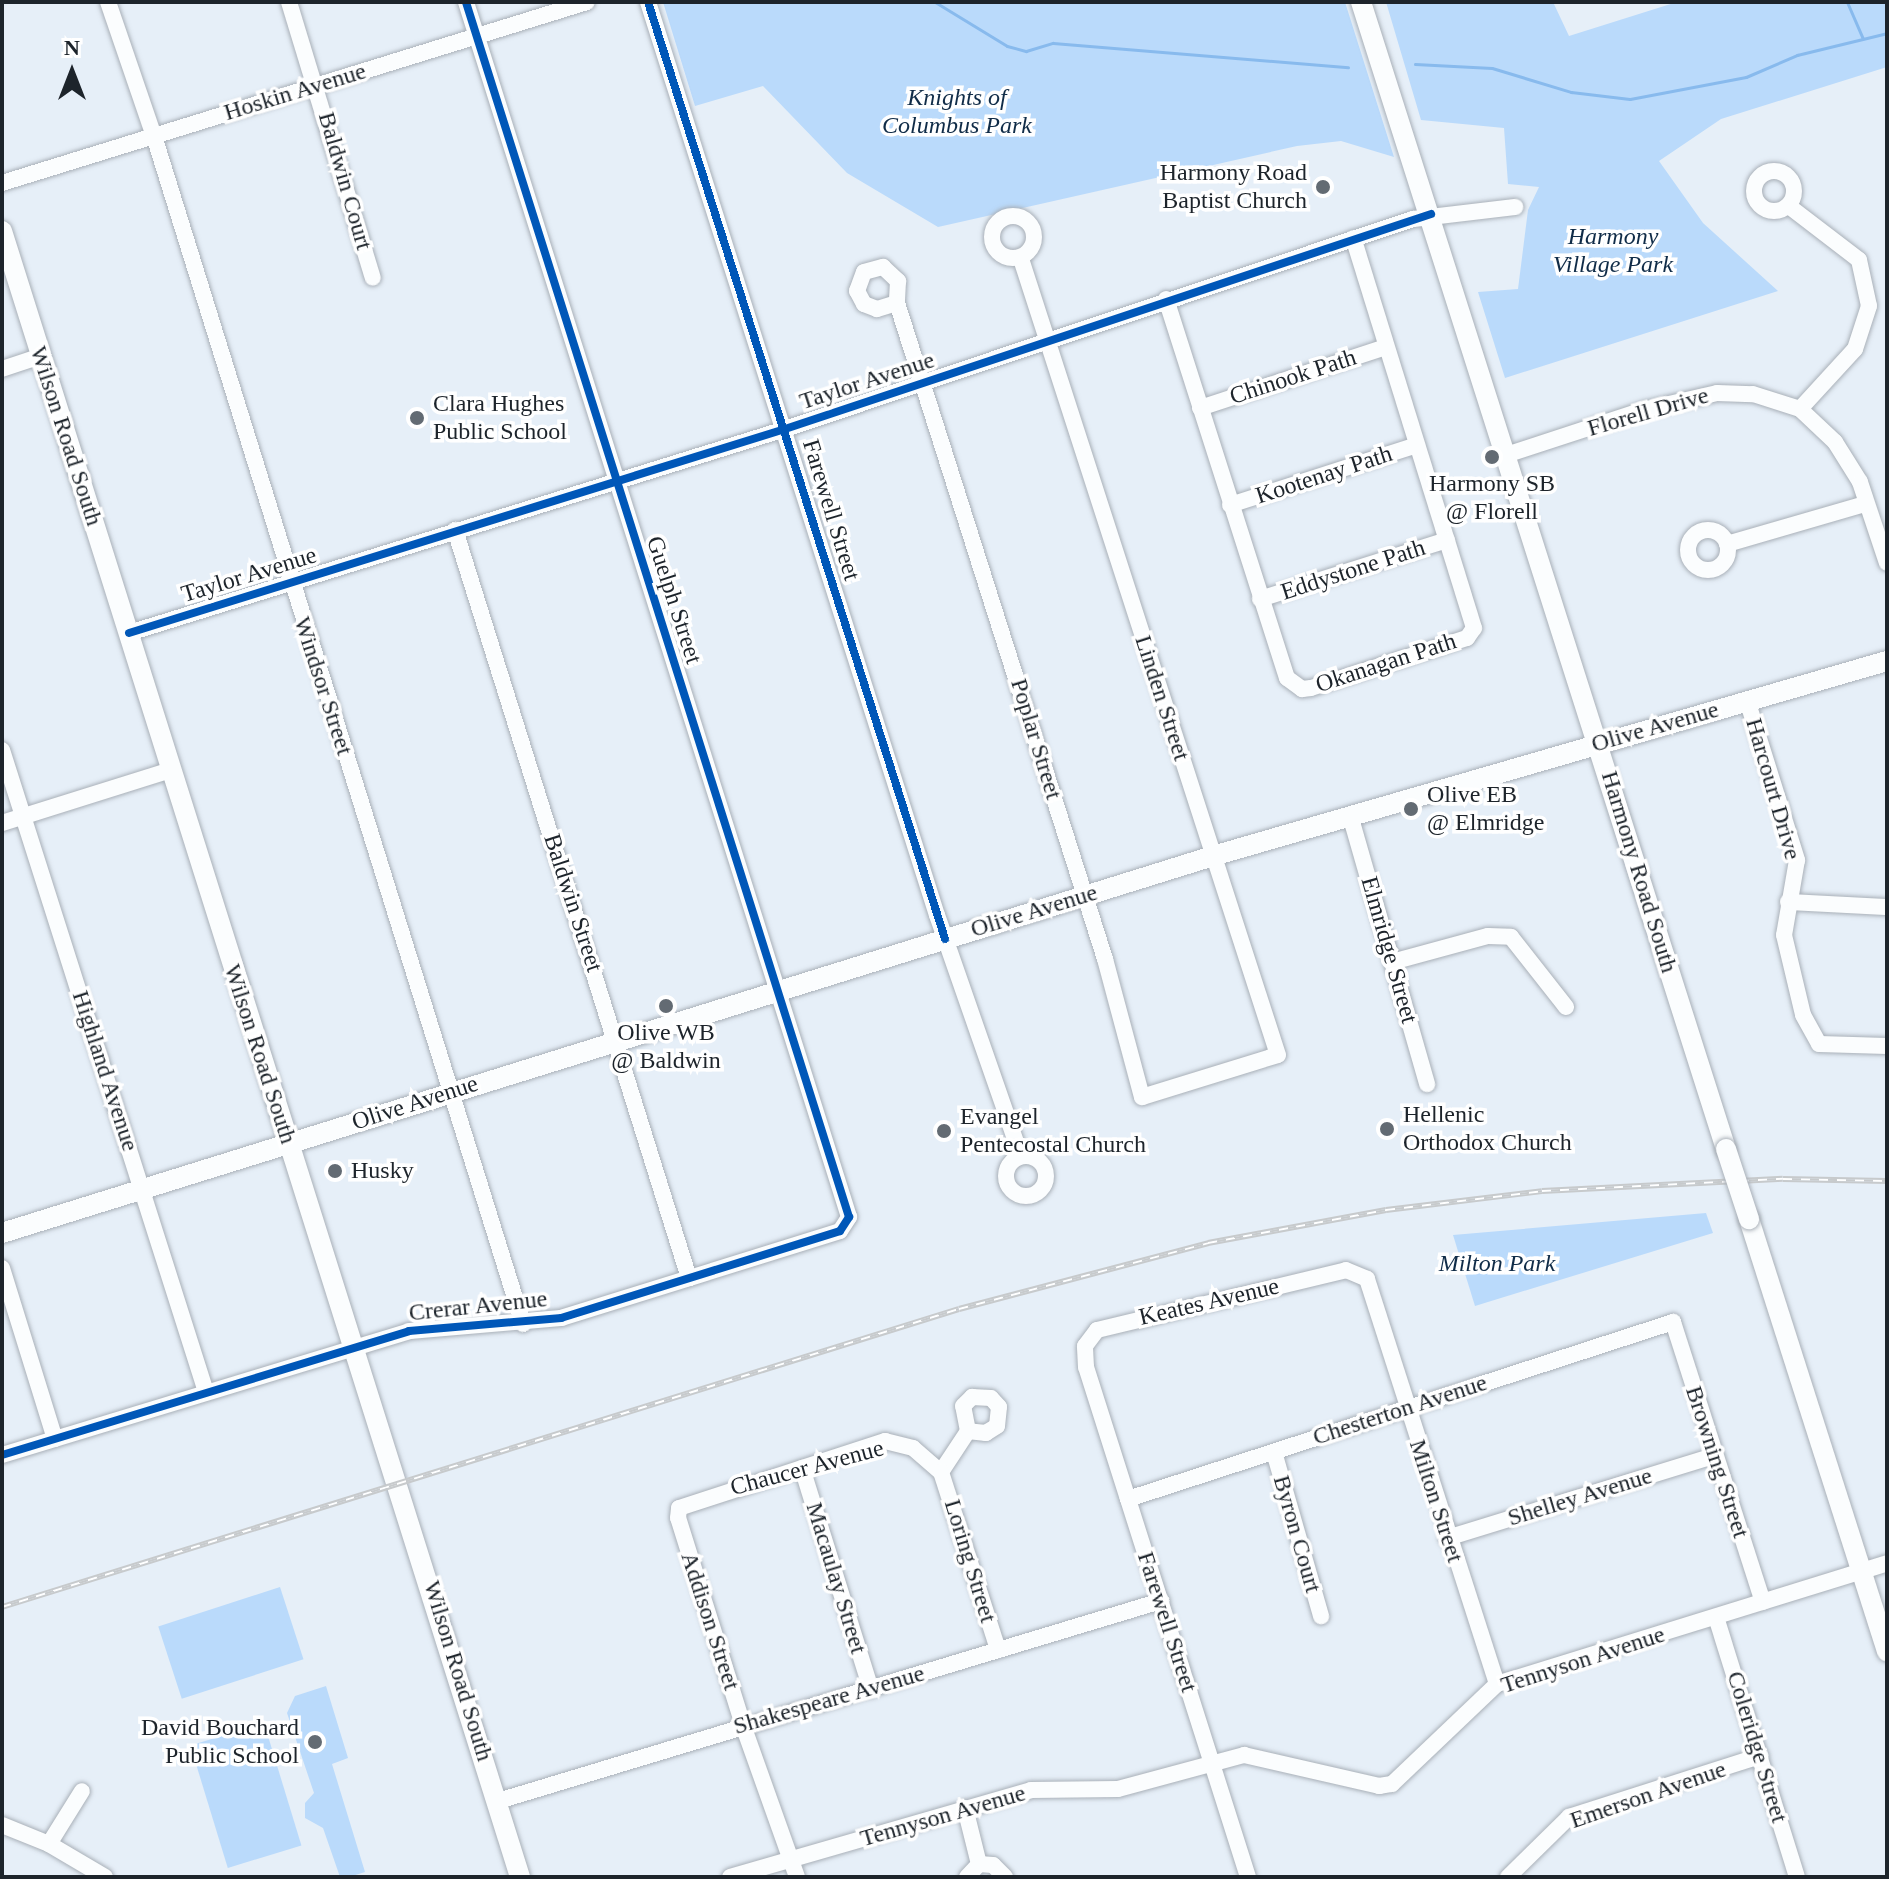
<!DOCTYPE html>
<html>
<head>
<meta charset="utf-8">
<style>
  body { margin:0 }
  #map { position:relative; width:1889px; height:1879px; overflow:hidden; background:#e6eff8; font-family:"Times New Roman",serif }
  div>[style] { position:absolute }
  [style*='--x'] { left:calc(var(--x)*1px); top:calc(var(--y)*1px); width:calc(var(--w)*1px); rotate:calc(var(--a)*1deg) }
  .green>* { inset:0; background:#badafb; transform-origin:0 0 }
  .stream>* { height:3px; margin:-1.5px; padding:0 1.5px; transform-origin:1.5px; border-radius:1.5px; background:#88baed }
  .roads { filter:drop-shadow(0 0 2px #a9b0b8) drop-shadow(0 0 2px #a9b0b8) }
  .minor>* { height:16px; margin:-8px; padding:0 8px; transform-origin:8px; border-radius:8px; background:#fbfdfe }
  .minor>.ring { margin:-8px; padding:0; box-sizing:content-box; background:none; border:16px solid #fbfdfe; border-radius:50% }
  .major>* { height:20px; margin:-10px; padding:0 10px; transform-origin:10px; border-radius:10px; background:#fbfdfe }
  .rail>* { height:6px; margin-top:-3px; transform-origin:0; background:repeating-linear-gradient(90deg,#fff 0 9px,#c7cacc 0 18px); box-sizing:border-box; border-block:2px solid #c7cacc }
  .bridges { filter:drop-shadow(0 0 2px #a9b0b8) drop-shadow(0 0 2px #a9b0b8) }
  .major-bridge>* { height:20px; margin:-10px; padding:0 10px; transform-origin:10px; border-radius:10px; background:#fbfdfe }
  .cycleway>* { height:8px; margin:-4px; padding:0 4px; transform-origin:4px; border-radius:4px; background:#0057b8 }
  .dots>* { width:22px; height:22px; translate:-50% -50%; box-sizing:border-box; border:4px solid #fff; border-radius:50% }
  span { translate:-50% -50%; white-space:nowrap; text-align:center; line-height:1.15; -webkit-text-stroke:7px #fff; paint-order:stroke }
  .street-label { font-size:24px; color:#1d242b }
  .park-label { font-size:24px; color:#102c48; font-style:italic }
  .poi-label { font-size:24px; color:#1d242b }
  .right { translate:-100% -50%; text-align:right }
  .left { translate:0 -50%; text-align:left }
  .frame { position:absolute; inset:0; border:4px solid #1d242b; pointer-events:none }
  .north { position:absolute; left:32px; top:32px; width:80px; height:80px; -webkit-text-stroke:6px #fff; paint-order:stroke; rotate:0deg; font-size:22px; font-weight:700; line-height:32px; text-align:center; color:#1d242b }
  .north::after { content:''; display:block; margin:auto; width:28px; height:36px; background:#1d242b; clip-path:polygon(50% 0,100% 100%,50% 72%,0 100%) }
</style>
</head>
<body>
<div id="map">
  <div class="green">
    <i style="clip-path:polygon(663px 2px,1345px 2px,1394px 157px,1341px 141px,1297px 146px,938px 227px,847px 173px,763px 86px,695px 106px)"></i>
    <i style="clip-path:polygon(1386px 2px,1553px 2px,1569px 36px,1677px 2px,1887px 2px,1887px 67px,1721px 119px,1659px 161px,1703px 223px,1778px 291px,1505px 378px,1478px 292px,1518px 289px,1528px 210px,1539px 187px,1508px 184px,1504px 128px,1421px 120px)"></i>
    <i style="clip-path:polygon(1706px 1213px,1713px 1233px,1475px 1306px,1453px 1235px)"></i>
    <i style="left:280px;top:1587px;width:76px;height:128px;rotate:72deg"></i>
    <i style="clip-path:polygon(326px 1686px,348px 1758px,332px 1764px,365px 1872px,349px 1877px,340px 1877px,323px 1828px,305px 1818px,305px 1803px,314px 1793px,287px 1713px,295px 1696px)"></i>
    <i style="left:264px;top:1723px;width:128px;height:77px;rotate:73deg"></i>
  </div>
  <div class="stream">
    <i style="--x:935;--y:2;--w:84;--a:31.4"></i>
    <i style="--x:1007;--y:46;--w:20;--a:15"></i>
    <i style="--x:1026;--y:51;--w:28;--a:-17"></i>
    <i style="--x:1053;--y:43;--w:296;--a:4.7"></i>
    <i style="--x:1847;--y:2;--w:40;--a:66.6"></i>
    <i style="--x:1415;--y:64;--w:77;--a:3"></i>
    <i style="--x:1492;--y:68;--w:83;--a:16.9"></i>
    <i style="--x:1571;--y:92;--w:59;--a:6.8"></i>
    <i style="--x:1630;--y:99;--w:118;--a:-10.7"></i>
    <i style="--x:1746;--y:77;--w:56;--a:-23.3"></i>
    <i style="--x:1797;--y:55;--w:93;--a:-13.7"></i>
  </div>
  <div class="roads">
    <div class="minor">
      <i style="--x:108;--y:2;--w:142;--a:71.1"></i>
      <i style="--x:154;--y:136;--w:1244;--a:72.74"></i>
      <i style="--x:289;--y:2;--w:288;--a:73.1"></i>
      <i style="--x:648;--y:2;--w:958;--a:72.44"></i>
      <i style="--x:937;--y:915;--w:255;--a:70.8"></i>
      <i class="ring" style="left:1754px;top:171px;width:24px;height:24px"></i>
      <i style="--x:2;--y:183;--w:612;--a:-17.19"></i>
      <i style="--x:1790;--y:207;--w:87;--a:37.5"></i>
      <i style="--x:1859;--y:260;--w:47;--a:77.7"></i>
      <i style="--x:1869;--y:306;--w:45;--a:108"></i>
      <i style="--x:1855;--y:349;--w:81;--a:132.5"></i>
      <i class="ring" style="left:992px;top:216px;width:26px;height:26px"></i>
      <i style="--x:1166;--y:299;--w:398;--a:72.3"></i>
      <i style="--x:1287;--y:678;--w:19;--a:36"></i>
      <i style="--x:1302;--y:689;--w:9;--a:-6"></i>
      <i style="--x:1311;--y:688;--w:164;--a:-17.8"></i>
      <i style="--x:1467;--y:638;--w:12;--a:-55"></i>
      <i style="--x:1474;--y:628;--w:408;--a:-107.2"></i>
      <i style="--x:897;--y:303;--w:21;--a:163"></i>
      <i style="--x:877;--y:309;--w:14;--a:-159"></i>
      <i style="--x:864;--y:304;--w:15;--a:-118"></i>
      <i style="--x:857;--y:291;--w:20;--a:-70"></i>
      <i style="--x:864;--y:272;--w:20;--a:-15"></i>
      <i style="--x:883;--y:267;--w:21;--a:43"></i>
      <i style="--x:898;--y:281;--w:22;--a:93"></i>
      <i style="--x:897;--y:303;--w:688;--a:72.41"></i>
      <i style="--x:1105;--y:959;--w:143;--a:75"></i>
      <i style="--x:1142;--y:1097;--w:142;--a:-17.2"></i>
      <i style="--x:1278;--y:1055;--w:836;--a:-107.89"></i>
      <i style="--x:2;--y:369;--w:41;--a:-18.4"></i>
      <i style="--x:1200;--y:408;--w:196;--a:-18.2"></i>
      <i style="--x:1509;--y:454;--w:145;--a:-18.1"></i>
      <i style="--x:1647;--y:409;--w:72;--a:-12.9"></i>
      <i style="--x:1717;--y:393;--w:36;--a:2"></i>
      <i style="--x:1753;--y:394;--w:49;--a:17.7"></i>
      <i style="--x:1800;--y:409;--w:48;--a:43.3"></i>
      <i style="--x:1835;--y:442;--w:47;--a:58"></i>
      <i style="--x:1860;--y:482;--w:85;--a:71.6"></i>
      <i style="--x:1230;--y:505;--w:196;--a:-17.8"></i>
      <i style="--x:455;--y:530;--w:784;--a:72.63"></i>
      <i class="ring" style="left:1688px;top:530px;width:24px;height:24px"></i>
      <i style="--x:1727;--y:544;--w:144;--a:-16.2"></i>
      <i style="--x:1260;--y:599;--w:196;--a:-17.5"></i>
      <i style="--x:129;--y:633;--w:687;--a:-17.27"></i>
      <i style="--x:785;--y:429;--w:662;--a:-18.49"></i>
      <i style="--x:1413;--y:219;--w:103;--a:-6.7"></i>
      <i style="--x:1747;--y:700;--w:168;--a:72.6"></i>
      <i style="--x:1797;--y:860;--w:76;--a:99.8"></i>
      <i style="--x:1784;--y:935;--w:82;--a:76.6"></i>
      <i style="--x:1803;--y:1015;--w:33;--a:61"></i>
      <i style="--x:1819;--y:1044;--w:68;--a:1.7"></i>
      <i style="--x:2;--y:750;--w:674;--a:72.37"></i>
      <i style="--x:1350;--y:815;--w:280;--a:74"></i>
      <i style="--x:2;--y:823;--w:174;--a:-17.4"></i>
      <i style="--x:1788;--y:902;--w:99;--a:2.9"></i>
      <i style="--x:1392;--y:962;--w:99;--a:-15.2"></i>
      <i style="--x:1488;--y:936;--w:23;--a:2"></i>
      <i style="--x:1511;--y:937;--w:89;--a:51.8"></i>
      <i class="ring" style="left:1006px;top:1156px;width:24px;height:24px"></i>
      <i style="--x:2;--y:1268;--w:179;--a:72.8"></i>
      <i style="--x:1274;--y:1452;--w:171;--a:74"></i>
      <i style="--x:2;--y:1455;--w:425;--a:-16.9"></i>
      <i style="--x:409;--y:1331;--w:153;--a:-4.9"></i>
      <i style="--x:561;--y:1318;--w:292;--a:-17.3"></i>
      <i style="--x:840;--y:1231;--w:17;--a:-57"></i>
      <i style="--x:849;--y:1217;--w:1274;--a:-107.5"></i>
      <i style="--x:802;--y:1468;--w:232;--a:72.7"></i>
      <i style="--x:941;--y:1472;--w:49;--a:-56.6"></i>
      <i style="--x:968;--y:1431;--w:25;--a:-101"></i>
      <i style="--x:963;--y:1406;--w:13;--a:-45"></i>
      <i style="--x:972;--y:1397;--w:19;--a:3"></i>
      <i style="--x:991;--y:1398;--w:12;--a:48"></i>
      <i style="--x:999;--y:1407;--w:19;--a:96"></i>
      <i style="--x:997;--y:1426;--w:13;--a:148"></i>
      <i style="--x:986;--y:1433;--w:18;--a:-174"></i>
      <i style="--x:1128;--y:1499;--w:573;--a:-17.99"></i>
      <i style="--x:1673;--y:1322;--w:294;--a:72.2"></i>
      <i style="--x:1447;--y:1538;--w:278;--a:-17.1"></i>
      <i style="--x:1716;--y:1617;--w:272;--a:72.7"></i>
      <i style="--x:498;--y:1801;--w:693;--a:-16.79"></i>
      <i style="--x:965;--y:1808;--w:58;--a:76"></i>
      <i style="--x:2;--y:1825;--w:51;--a:22"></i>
      <i style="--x:49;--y:1844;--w:65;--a:30.5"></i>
      <i style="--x:49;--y:1844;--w:62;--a:-58.1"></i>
      <i style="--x:730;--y:1877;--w:313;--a:-16.1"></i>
      <i style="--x:1031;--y:1790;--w:87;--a:-0.7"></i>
      <i style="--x:1118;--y:1789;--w:131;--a:-15.1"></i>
      <i style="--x:1244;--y:1755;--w:139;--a:12.9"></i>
      <i style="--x:1379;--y:1786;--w:13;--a:-9"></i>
      <i style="--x:1392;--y:1784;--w:145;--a:-43.6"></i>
      <i style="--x:1497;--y:1684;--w:408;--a:-17.2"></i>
      <i style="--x:797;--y:1877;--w:161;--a:-109.6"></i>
      <i style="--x:743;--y:1725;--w:217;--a:-107.4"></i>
      <i style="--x:678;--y:1518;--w:10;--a:-84"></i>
      <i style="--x:679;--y:1508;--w:217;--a:-18"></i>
      <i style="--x:885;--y:1441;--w:29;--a:14"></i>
      <i style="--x:913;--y:1448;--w:37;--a:41"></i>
      <i style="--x:941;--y:1472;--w:187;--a:72.2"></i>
      <i style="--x:967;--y:1877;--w:18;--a:-47"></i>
      <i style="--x:979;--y:1864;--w:14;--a:4"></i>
      <i style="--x:993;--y:1865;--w:17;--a:45"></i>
      <i style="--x:1248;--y:1877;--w:535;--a:-107.62"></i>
      <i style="--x:1086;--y:1367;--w:21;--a:-93"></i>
      <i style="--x:1085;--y:1346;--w:20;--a:-53"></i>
      <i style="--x:1097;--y:1330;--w:256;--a:-13.5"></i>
      <i style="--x:1346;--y:1270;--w:23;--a:23"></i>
      <i style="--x:1367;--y:1279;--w:425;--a:72.2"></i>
      <i style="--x:1508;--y:1877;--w:86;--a:-44.5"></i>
      <i style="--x:1569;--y:1817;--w:201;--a:-17.7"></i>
    </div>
    <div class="major">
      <i style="--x:1361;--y:2;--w:1204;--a:72.35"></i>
      <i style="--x:2;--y:231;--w:1726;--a:72.53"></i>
      <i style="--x:1749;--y:1219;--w:454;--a:72.3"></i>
      <i style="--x:2;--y:1233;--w:1268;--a:-17.29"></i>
      <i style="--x:1213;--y:856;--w:702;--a:-16.14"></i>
    </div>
  </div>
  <div class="rail">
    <i style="--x:2;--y:1607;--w:1002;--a:-17.3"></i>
    <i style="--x:959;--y:1309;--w:258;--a:-14.8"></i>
    <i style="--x:1208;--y:1243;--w:181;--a:-10.5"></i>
    <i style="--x:1386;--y:1210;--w:157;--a:-6.9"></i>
    <i style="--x:1542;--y:1191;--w:241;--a:-2.9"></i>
    <i style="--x:1783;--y:1179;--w:104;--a:1.1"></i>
  </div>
  <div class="bridges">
    <div class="major-bridge">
      <i style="--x:1726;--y:1149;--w:74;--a:71.8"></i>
    </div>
  </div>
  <div class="cycleway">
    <i style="--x:648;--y:2;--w:983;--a:72.41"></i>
    <i style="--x:129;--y:633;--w:687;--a:-17.27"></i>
    <i style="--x:785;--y:429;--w:681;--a:-18.41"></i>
    <i style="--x:2;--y:1455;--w:425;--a:-16.9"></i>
    <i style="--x:409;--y:1331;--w:153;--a:-4.9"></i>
    <i style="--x:561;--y:1318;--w:292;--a:-17.3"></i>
    <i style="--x:840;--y:1231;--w:17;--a:-57"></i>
    <i style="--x:849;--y:1217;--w:1274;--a:-107.5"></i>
  </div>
  <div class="dots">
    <i style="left:1323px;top:187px;background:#636b73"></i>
    <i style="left:417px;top:418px;background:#636b73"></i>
    <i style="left:1492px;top:457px;background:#636b73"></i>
    <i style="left:1411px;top:809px;background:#636b73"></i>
    <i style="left:666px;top:1006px;background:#636b73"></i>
    <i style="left:1387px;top:1129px;background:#636b73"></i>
    <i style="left:944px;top:1131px;background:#636b73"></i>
    <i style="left:335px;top:1171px;background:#636b73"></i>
    <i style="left:315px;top:1742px;background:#636b73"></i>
  </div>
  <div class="street-label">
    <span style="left:295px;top:92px;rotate:-17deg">Hoskin Avenue</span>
    <span style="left:345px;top:181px;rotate:74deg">Baldwin Court</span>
    <span style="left:1293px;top:377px;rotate:-18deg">Chinook Path</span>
    <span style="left:867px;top:381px;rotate:-18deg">Taylor Avenue</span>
    <span style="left:1648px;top:412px;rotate:-16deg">Florell Drive</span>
    <span style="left:66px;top:436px;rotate:72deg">Wilson Road South</span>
    <span style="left:1324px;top:475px;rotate:-18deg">Kootenay Path</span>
    <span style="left:831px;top:510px;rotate:73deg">Farewell Street</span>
    <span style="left:1353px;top:570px;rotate:-18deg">Eddystone Path</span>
    <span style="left:249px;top:575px;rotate:-17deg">Taylor Avenue</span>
    <span style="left:674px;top:600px;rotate:72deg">Guelph Street</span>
    <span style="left:1386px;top:663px;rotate:-18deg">Okanagan Path</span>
    <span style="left:323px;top:686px;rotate:72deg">Windsor Street</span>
    <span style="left:1162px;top:698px;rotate:72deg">Linden Street</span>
    <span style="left:1655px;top:727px;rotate:-16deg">Olive Avenue</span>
    <span style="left:1036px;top:739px;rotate:73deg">Poplar Street</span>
    <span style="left:1773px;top:789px;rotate:74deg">Harcourt Drive</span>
    <span style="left:1639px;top:872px;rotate:73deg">Harmony Road South</span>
    <span style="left:573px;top:903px;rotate:72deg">Baldwin Street</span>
    <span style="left:1034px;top:911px;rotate:-17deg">Olive Avenue</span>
    <span style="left:1389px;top:950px;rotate:74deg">Elmridge Street</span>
    <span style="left:260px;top:1054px;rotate:72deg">Wilson Road South</span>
    <span style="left:105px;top:1071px;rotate:72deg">Highland Avenue</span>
    <span style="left:415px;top:1103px;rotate:-18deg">Olive Avenue</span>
    <span style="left:1209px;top:1302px;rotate:-13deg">Keates Avenue</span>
    <span style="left:478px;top:1306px;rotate:-6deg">Crerar Avenue</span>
    <span style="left:1400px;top:1410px;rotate:-18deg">Chesterton Avenue</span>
    <span style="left:1717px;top:1462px;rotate:72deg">Browning Street</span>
    <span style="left:807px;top:1468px;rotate:-15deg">Chaucer Avenue</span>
    <span style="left:1580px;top:1497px;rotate:-17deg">Shelley Avenue</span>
    <span style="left:1436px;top:1501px;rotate:72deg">Milton Street</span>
    <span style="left:1297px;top:1534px;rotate:74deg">Byron Court</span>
    <span style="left:970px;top:1561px;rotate:73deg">Loring Street</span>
    <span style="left:836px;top:1578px;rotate:73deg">Macaulay Street</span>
    <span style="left:710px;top:1621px;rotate:72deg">Addison Street</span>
    <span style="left:1167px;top:1622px;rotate:72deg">Farewell Street</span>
    <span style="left:1583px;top:1660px;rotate:-18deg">Tennyson Avenue</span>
    <span style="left:458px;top:1671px;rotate:73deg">Wilson Road South</span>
    <span style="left:829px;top:1700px;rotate:-16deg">Shakespeare Avenue</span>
    <span style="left:1757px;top:1747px;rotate:73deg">Coleridge Street</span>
    <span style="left:1648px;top:1795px;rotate:-19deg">Emerson Avenue</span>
    <span style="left:943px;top:1816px;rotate:-16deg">Tennyson Avenue</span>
  </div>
  <div class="park-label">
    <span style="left:957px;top:112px">Knights of<br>Columbus Park</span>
    <span style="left:1613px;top:251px">Harmony<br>Village Park</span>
    <span style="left:1497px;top:1264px">Milton Park</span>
  </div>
  <div class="poi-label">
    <span class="right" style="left:1307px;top:187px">Harmony Road<br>Baptist Church</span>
    <span class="left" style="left:433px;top:418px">Clara Hughes<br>Public School</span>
    <span style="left:1492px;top:498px">Harmony SB<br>@ Florell</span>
    <span class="left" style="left:1427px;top:809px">Olive EB<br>@ Elmridge</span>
    <span style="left:666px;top:1047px">Olive WB<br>@ Baldwin</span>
    <span class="left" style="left:1403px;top:1129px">Hellenic<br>Orthodox Church</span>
    <span class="left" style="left:960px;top:1131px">Evangel<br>Pentecostal Church</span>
    <span class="left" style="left:351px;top:1171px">Husky</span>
    <span class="right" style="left:299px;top:1742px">David Bouchard<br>Public School</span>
  </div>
  <div class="frame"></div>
  <div class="north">N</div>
</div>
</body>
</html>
